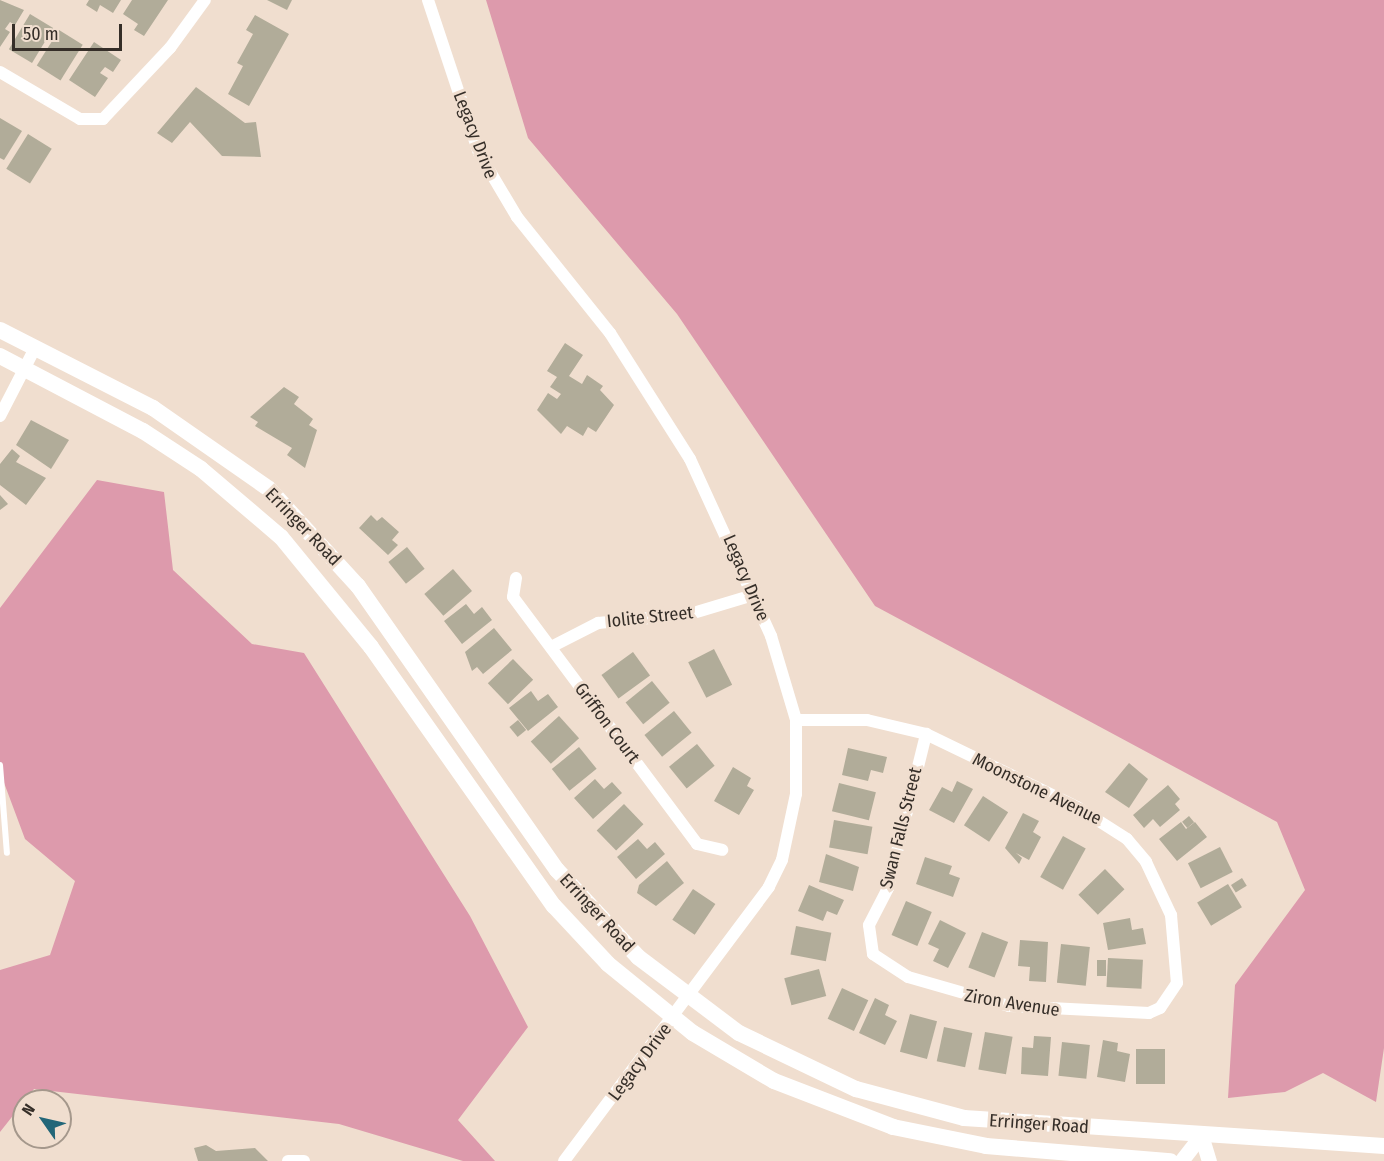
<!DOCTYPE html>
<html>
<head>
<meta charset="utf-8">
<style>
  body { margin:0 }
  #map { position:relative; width:1384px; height:1161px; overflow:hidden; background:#f0decf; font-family:"Fira Sans Condensed",sans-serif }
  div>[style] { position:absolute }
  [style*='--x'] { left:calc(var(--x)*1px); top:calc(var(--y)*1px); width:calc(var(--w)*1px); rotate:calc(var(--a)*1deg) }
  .green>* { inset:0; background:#dd9aac }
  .building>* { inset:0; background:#b1ac99; transform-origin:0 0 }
  .service>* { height:6px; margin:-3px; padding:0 3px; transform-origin:3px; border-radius:3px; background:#fff }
  .minor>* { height:12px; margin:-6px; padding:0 6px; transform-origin:6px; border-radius:6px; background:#fff }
  .tertiary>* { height:15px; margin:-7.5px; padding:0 7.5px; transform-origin:7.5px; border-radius:7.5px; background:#fff }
  .secondary>* { height:16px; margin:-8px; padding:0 8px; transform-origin:8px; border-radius:8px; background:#fff }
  span { translate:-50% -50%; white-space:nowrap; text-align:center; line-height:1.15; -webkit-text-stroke:6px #f0decf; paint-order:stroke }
  .street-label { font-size:18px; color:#352e28 }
  .north { position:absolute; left:12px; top:1089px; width:60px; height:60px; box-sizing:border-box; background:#f0decf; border:2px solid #a5988c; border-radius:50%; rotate:304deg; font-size:16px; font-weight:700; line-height:24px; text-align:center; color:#352e28 }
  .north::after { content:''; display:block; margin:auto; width:21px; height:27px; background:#226678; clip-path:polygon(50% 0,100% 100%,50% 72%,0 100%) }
  .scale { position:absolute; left:12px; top:24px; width:110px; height:27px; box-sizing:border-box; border:3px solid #352e28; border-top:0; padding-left:8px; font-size:18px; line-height:21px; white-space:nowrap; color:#352e28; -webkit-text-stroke:4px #f0decf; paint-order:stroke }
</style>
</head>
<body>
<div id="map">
  <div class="green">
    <i style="clip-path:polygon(486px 0,1384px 0,1384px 1048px,1376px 1102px,1323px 1073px,1285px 1092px,1228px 1098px,1235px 985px,1305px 890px,1277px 822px,875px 606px,677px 314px,528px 138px)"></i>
    <i style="clip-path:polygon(97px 480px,164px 492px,173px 570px,252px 644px,304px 653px,470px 916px,528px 1027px,458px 1120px,495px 1161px,463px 1161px,339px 1124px,34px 1089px,0 1132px,0 970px,50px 955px,75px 881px,25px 839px,0 772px,0 608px)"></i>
  </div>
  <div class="building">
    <i style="clip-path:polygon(0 0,24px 10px,15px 25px,10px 22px,5px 29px,10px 32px,0 47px)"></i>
    <i style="clip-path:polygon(89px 0,121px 0,113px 13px,100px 5px,97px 12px,86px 5px)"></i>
    <i style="clip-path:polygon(132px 0,168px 0,144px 36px,134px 30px,138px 24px,123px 14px)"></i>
    <i style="clip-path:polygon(267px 0,292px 0,287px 10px)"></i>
    <i style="left:30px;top:14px;width:27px;height:41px;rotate:31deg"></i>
    <i style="clip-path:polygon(255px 15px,289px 34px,249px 106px,228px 94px,243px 66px,237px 63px,253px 34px,246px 30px)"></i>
    <i style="left:59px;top:30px;width:28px;height:42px;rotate:32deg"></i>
    <i style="clip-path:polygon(94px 42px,121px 60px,113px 72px,105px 67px,100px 73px,108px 78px,95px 97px,69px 80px)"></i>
    <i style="clip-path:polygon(196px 87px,245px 123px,256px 122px,261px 157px,222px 156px,190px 122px,172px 143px,157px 133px)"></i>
    <i style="clip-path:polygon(0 118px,22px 131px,4px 160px,0 158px)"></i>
    <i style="left:28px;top:134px;width:28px;height:41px;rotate:32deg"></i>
    <i style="clip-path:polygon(565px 343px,583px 355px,569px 376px,582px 384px,587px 375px,603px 386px,600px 390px,614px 405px,596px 432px,588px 427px,583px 436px,567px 426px,561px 434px,537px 410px,548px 393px,557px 399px,561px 394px,550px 387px,557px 377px,547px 371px)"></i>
    <i style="clip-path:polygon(284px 387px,299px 397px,294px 404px,313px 419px,309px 425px,317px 430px,305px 468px,287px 455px,292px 448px,255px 426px,258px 422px,250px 417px)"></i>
    <i style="clip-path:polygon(31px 420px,69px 440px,51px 469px,16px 445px)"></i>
    <i style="clip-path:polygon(12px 449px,20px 456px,16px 462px,46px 478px,26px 505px,0 485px,0 464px)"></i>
    <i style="clip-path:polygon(0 495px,8px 504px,0 510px)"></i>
    <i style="clip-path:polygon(371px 515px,377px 521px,382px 517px,399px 532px,392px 540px,398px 545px,388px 555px,359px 528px)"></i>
    <i style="left:407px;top:547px;width:28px;height:24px;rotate:51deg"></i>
    <i style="left:453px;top:569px;width:29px;height:38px;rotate:49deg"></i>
    <i style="clip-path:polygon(466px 604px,474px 614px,482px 607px,492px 620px,462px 644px,444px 621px)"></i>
    <i style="clip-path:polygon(494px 628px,512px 650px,483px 674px,477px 667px,472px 671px,465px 652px)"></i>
    <i style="left:714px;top:649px;width:40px;height:29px;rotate:63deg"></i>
    <i style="left:633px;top:652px;width:29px;height:39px;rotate:54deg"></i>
    <i style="left:513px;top:659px;width:29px;height:35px;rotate:46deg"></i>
    <i style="left:652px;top:681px;width:28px;height:34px;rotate:51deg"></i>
    <i style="clip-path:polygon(531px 691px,538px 701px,548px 694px,558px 707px,528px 731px,509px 708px)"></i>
    <i style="left:674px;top:711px;width:28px;height:38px;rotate:51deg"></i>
    <i style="left:559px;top:716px;width:30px;height:38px;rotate:48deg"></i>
    <i style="left:518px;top:720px;width:13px;height:11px;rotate:51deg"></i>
    <i style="left:697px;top:744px;width:28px;height:36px;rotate:51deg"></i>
    <i style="left:579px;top:747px;width:28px;height:35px;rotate:51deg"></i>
    <i style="clip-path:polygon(848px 748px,887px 757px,883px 773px,871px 770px,868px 781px,842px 775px)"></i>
    <i style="clip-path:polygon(1129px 763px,1148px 779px,1129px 808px,1105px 792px)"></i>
    <i style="clip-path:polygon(733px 767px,751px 778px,747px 786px,754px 790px,739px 815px,714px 801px)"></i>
    <i style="clip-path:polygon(595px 779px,604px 789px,612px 782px,622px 793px,593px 819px,574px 798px)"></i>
    <i style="clip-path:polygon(957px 781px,973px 789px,954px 823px,929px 810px,942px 787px,952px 792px)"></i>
    <i style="left:839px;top:783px;width:38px;height:29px;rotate:14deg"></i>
    <i style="clip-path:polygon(1168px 785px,1180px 799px,1175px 804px,1180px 810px,1160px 827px,1153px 819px,1144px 828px,1133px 815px)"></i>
    <i style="left:983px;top:796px;width:30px;height:35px;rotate:33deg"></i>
    <i style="left:624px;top:804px;width:28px;height:38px;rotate:46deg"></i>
    <i style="clip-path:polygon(1023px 813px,1039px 821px,1033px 832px,1041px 837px,1029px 860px,1016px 853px,1022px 858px,1019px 864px,1005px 848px)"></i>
    <i style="left:1189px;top:816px;width:8px;height:9px;rotate:50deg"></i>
    <i style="left:834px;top:820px;width:39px;height:28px;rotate:10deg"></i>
    <i style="clip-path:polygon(1181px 822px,1186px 829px,1195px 822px,1207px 837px,1177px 861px,1159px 839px)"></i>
    <i style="left:1063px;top:836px;width:26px;height:47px;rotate:29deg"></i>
    <i style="clip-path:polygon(638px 839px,647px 849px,655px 842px,665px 854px,636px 879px,617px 857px)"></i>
    <i style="left:1220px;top:847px;width:28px;height:36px;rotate:63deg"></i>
    <i style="clip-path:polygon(826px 854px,859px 867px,853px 891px,819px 882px)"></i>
    <i style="clip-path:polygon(925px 857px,952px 866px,949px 874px,960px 878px,953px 897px,916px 884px)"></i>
    <i style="clip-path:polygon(667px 861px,684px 883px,656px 906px,637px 893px,639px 885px)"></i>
    <i style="left:1105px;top:869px;width:28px;height:37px;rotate:46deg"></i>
    <i style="left:1242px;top:878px;width:9px;height:13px;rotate:58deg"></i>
    <i style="left:1228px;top:884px;width:27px;height:36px;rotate:59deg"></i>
    <i style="clip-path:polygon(809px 885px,844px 900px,837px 915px,827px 911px,823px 921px,798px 911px)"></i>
    <i style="left:693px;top:889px;width:27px;height:37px;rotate:34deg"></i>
    <i style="left:906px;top:901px;width:28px;height:37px;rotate:23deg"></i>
    <i style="clip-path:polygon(1130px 918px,1132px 930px,1143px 928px,1146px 944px,1108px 950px,1103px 923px)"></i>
    <i style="clip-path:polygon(940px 920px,966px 933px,948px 968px,933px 961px,939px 949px,928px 944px)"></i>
    <i style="left:796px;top:926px;width:36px;height:29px;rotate:11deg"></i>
    <i style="left:982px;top:932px;width:28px;height:38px;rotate:21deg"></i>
    <i style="clip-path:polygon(1020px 940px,1048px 942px,1046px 982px,1029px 981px,1030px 967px,1018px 966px)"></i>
    <i style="left:1061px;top:944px;width:29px;height:39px;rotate:6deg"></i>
    <i style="left:1108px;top:958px;width:35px;height:29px;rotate:3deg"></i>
    <i style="left:1097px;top:960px;width:9px;height:16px"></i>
    <i style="left:819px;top:969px;width:28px;height:36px;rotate:75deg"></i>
    <i style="left:842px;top:988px;width:29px;height:34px;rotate:25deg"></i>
    <i style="clip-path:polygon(875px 998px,889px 1005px,885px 1015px,897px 1021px,885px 1045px,859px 1033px)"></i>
    <i style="left:910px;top:1014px;width:28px;height:39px;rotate:15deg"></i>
    <i style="left:944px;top:1027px;width:29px;height:35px;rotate:12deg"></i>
    <i style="left:985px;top:1032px;width:28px;height:38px;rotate:10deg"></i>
    <i style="clip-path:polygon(1034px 1036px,1051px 1037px,1048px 1076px,1021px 1074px,1022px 1047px,1033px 1048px)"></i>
    <i style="clip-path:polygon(1103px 1040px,1118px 1043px,1117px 1051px,1130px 1054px,1125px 1082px,1097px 1077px)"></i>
    <i style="left:1062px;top:1042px;width:28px;height:34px;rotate:6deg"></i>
    <i style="left:1136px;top:1049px;width:29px;height:35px"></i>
    <i style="clip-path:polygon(206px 1145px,216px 1151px,255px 1148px,268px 1161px,198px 1161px,194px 1148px)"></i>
  </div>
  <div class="service">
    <i style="--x:0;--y:765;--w:88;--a:85.5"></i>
  </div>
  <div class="minor">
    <i style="--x:428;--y:0;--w:161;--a:71.6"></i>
    <i style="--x:479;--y:153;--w:74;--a:59.3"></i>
    <i style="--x:517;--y:217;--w:149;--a:51.3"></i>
    <i style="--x:610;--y:333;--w:149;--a:57.6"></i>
    <i style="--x:690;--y:459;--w:195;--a:65.4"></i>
    <i style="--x:771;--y:636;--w:88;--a:73.4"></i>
    <i style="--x:796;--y:720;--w:74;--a:90"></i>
    <i style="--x:796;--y:794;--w:67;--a:102"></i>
    <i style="--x:782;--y:860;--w:30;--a:116"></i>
    <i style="--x:769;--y:887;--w:342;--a:126.8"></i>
    <i style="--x:0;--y:72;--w:93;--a:30.4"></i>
    <i style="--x:80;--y:119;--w:23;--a:0"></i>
    <i style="--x:103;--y:119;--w:98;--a:-46.7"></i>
    <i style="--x:170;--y:48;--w:59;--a:-53.9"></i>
    <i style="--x:0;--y:416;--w:76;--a:-62.8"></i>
    <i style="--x:516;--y:578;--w:19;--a:99"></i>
    <i style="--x:513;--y:597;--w:308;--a:53.3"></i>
    <i style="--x:697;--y:844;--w:26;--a:13"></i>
    <i style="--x:551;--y:647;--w:53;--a:-27.1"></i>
    <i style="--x:598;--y:623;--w:92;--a:-5.6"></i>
    <i style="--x:690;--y:614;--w:66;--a:-16.8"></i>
    <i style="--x:796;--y:720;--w:71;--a:0"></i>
    <i style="--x:867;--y:720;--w:61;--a:13.3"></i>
    <i style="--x:926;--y:734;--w:168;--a:25.8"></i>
    <i style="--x:1077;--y:807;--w:59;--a:32.6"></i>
    <i style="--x:1127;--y:839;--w:30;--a:50"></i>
    <i style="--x:1146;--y:862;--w:59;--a:64.7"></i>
    <i style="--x:1171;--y:915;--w:68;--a:85"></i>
    <i style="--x:1177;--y:983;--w:30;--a:124"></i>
    <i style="--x:1160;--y:1008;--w:12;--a:156"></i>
    <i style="--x:1149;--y:1013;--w:140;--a:-177.1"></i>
    <i style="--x:1009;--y:1006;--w:105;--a:-164"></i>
    <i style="--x:908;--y:977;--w:42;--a:-146.7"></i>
    <i style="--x:873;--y:954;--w:29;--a:-98"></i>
    <i style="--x:869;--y:925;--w:42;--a:-62.8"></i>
    <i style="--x:888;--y:888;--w:159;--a:-76.1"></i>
    <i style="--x:288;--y:1161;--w:16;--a:0"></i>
  </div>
  <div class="tertiary">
    <i style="--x:1201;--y:1135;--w:27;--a:73"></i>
    <i style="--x:1181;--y:1161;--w:33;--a:-52"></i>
  </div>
  <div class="secondary">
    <i style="--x:0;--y:330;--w:172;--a:27"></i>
    <i style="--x:153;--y:408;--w:141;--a:34.9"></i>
    <i style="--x:269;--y:489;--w:132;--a:47.5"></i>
    <i style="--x:358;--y:586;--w:347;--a:55"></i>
    <i style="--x:557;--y:870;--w:119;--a:47"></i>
    <i style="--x:638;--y:957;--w:126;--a:37"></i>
    <i style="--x:739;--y:1033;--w:130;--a:25.6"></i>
    <i style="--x:856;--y:1089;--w:112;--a:15"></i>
    <i style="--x:964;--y:1118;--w:421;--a:3.8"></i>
    <i style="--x:0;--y:356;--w:161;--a:27.7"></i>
    <i style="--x:143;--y:431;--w:69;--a:33.2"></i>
    <i style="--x:201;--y:469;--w:105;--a:40.4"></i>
    <i style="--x:281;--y:537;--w:142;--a:50.7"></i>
    <i style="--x:371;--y:647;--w:317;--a:54.8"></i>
    <i style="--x:554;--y:906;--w:79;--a:47"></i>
    <i style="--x:608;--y:964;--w:109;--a:39.1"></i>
    <i style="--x:693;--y:1033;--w:94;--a:30.7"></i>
    <i style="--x:774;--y:1081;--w:128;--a:21.1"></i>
    <i style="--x:893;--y:1127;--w:95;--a:11.5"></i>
    <i style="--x:986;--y:1146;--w:185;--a:4.7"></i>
  </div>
  <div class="street-label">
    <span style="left:475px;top:135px;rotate:69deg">Legacy Drive</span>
    <span style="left:303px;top:527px;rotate:46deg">Erringer Road</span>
    <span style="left:746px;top:578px;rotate:67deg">Legacy Drive</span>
    <span style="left:650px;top:617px;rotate:-6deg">Iolite Street</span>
    <span style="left:607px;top:723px;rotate:53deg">Griffon Court</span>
    <span style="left:1037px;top:789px;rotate:26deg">Moonstone Avenue</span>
    <span style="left:901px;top:828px;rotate:-76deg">Swan Falls Street</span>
    <span style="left:597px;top:913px;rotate:47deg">Erringer Road</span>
    <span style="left:1012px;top:1003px;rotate:9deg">Ziron Avenue</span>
    <span style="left:640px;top:1062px;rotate:-53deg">Legacy Drive</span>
    <span style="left:1039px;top:1124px;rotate:4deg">Erringer Road</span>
  </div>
  <div class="north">N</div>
  <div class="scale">50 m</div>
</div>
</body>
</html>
